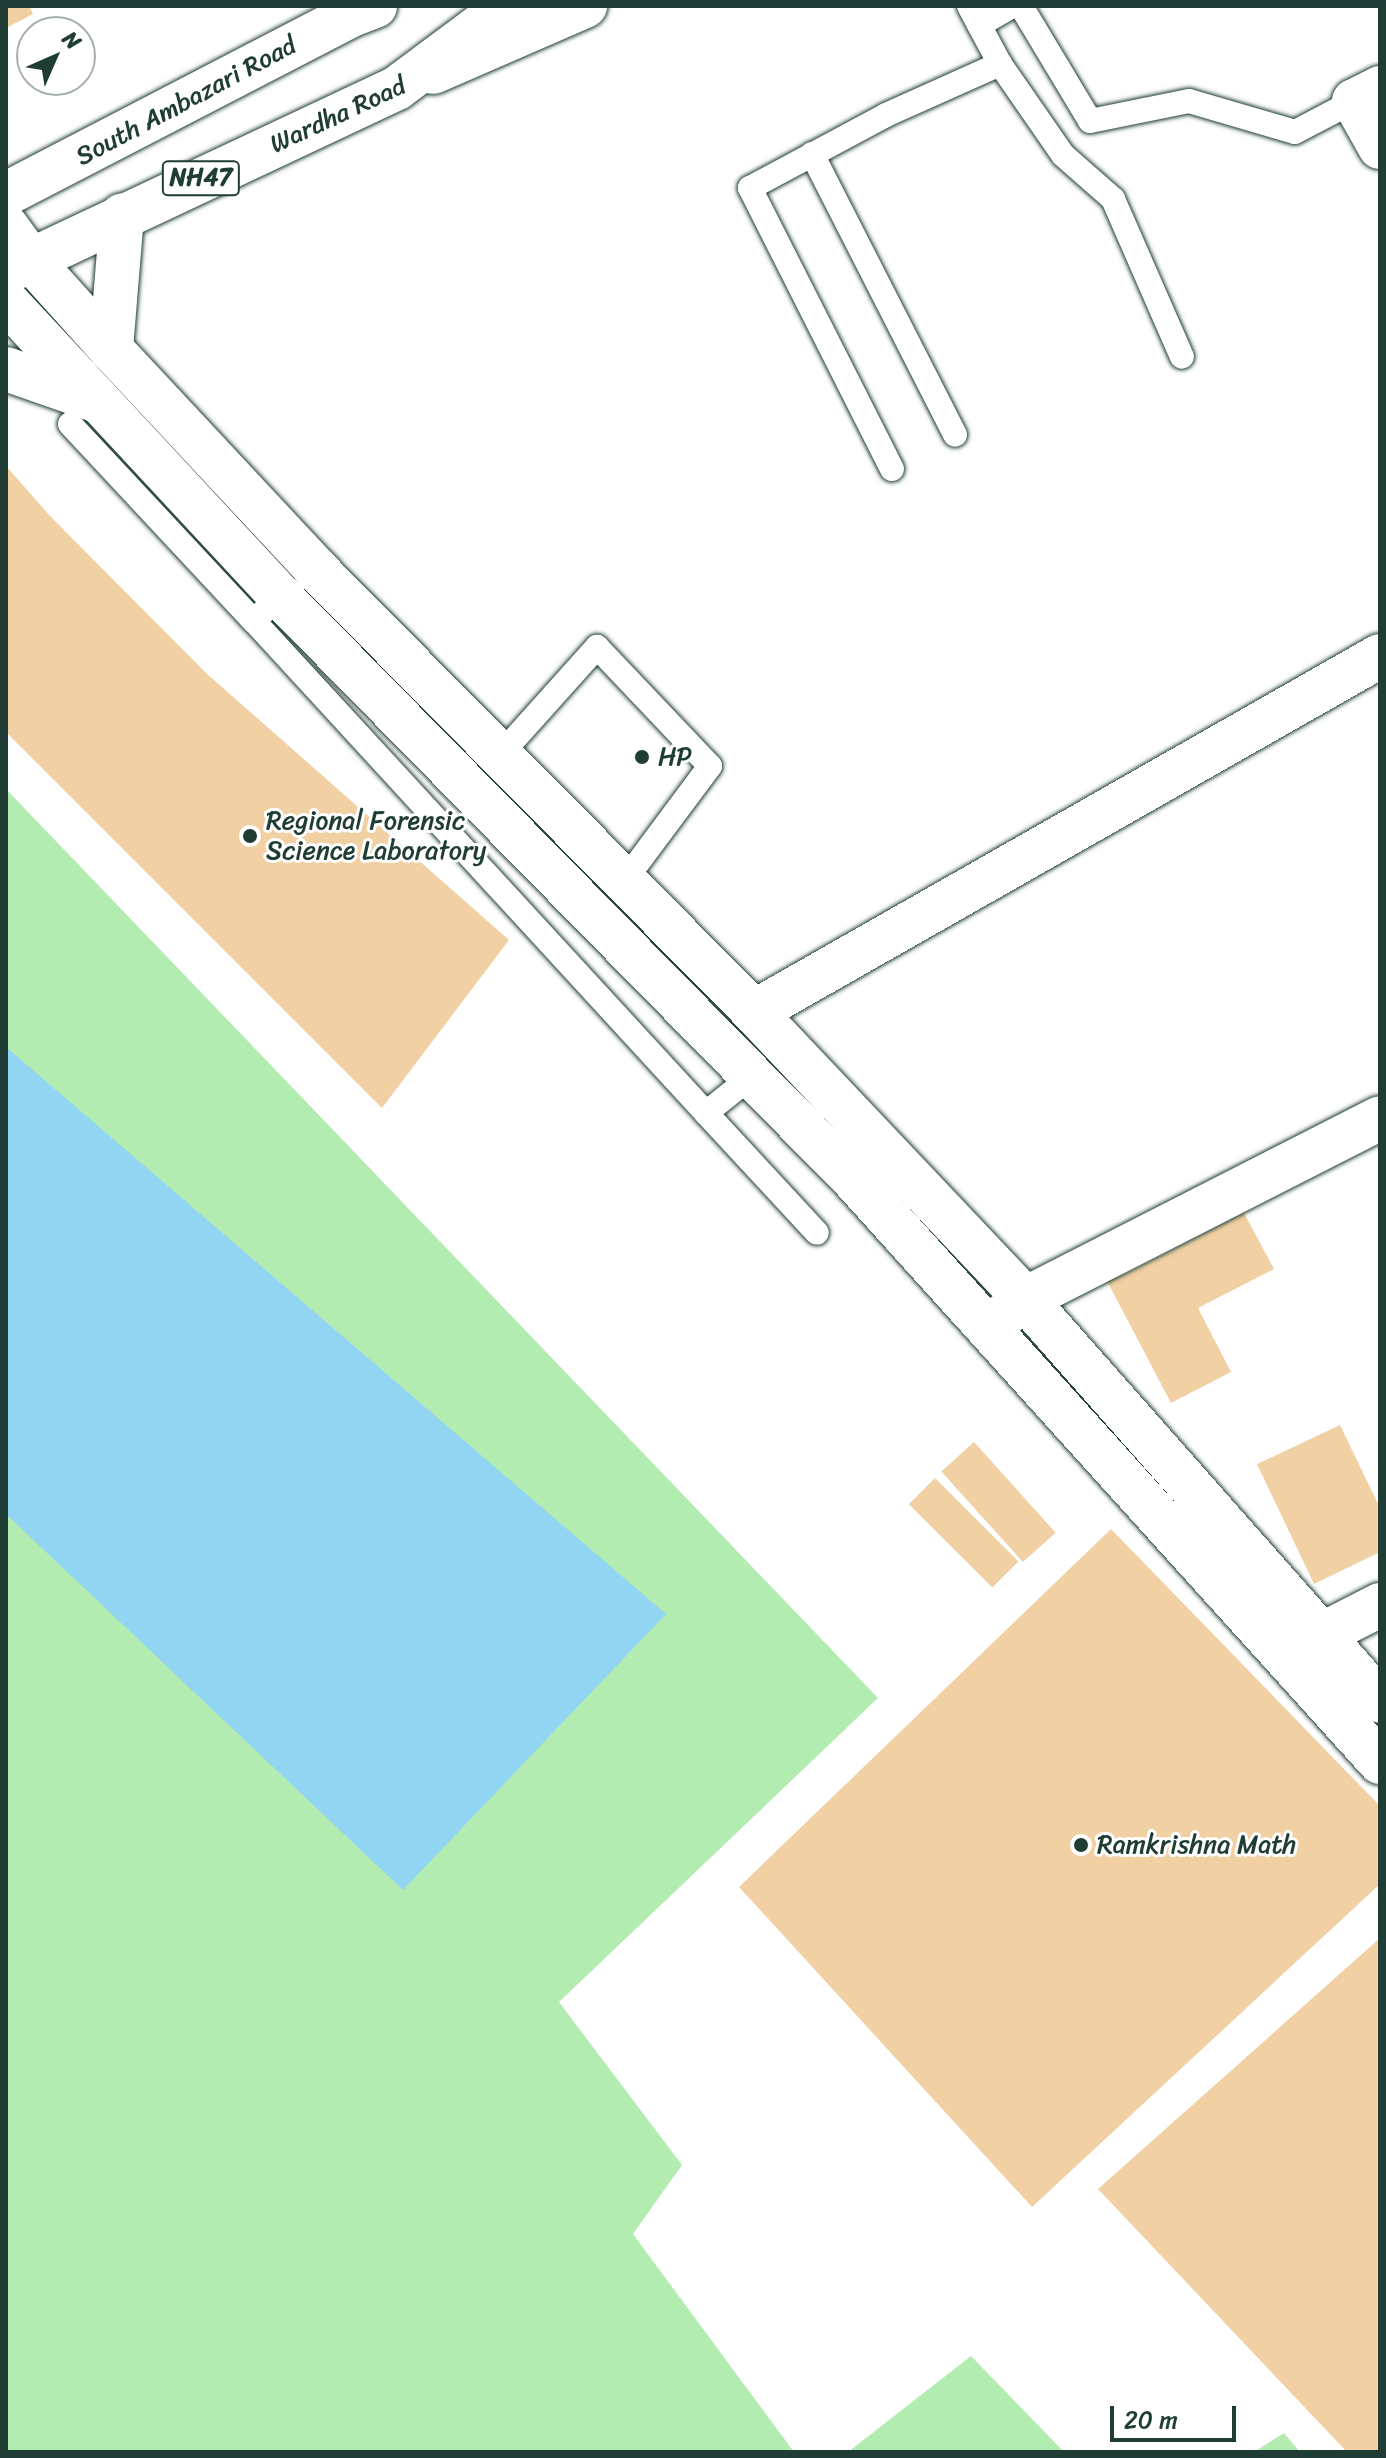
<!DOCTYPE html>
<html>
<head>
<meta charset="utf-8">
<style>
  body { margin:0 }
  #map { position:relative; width:1386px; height:2458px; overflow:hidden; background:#fff; font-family:Sriracha,sans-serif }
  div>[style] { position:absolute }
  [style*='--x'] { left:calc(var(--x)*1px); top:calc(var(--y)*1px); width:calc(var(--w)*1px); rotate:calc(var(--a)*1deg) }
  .green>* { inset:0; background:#b2ecb0 }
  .water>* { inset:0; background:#92d5f3 }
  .building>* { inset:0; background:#f1d0a3; transform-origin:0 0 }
  .roads { filter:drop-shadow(0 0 2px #1f3d34) drop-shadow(0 0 2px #1f3d34) }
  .service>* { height:24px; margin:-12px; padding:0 12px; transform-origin:12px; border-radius:12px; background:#fff }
  .minor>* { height:44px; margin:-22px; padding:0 22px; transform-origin:22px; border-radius:22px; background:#fff }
  .secondary>* { height:44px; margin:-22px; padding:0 22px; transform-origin:22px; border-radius:22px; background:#fff }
  .primary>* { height:44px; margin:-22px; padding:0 22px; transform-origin:22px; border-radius:22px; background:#fff }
  .trunk>* { height:44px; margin:-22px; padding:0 22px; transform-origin:22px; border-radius:22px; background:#fff }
  .dots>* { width:22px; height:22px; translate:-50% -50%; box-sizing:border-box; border:4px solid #fff; border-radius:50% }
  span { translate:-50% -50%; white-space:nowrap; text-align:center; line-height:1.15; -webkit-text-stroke:6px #fff; paint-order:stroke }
  .shield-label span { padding:2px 6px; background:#fff; border:2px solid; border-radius:6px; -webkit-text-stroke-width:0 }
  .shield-label { font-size:24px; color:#1f3d34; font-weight:700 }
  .street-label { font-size:26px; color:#1f3d34 }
  .poi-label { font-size:26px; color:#1f3d34 }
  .left { translate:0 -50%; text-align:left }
  .frame { position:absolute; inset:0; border:8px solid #1f3d34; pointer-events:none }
  .north { position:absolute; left:16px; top:16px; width:80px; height:80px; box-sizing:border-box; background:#fff; border:2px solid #a5b1ae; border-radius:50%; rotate:45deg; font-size:22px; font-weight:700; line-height:32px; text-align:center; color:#1f3d34 }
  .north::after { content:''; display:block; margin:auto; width:28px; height:36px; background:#1f3d34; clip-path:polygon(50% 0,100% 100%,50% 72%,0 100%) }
  .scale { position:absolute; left:1110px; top:2406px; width:126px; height:36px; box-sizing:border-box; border:4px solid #1f3d34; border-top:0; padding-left:10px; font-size:24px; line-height:28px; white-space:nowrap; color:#1f3d34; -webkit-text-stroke:6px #fff; paint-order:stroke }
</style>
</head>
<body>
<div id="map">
  <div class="green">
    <i style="clip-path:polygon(6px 789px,878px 1698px,559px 2002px,682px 2165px,633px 2234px,794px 2452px,6px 2452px)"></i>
    <i style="clip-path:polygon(971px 2356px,1064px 2452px,848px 2452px)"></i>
    <i style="clip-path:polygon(1284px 2433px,1300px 2452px,1254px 2452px)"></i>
  </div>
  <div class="water">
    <i style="clip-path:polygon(6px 1047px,666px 1614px,403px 1890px,6px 1514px)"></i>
  </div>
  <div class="building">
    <i style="clip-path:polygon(6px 6px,29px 6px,33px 14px,6px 28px)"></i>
    <i style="clip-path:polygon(6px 466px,50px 516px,206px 673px,509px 940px,382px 1108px,6px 732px)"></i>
    <i style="clip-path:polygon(1244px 1213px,1274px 1269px,1198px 1308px,1231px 1372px,1171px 1403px,1107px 1281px,1124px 1275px)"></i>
    <i style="clip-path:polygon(1340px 1425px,1380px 1508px,1380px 1552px,1314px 1584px,1257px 1464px)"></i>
    <i style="left:974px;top:1442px;width:122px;height:44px;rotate:48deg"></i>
    <i style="left:935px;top:1478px;width:118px;height:37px;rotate:45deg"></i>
    <i style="clip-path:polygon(1111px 1529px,1380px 1806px,1380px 1884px,1032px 2207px,739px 1887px)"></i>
    <i style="clip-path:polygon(1380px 1938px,1380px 2452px,1347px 2452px,1098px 2189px)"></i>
  </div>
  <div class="roads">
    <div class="service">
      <i style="--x:969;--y:6;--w:66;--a:61.9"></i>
      <i style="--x:1000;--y:64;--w:111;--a:55.3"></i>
      <i style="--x:1063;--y:155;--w:67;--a:41.3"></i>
      <i style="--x:1113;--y:199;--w:172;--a:66.4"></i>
      <i style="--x:1021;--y:6;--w:134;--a:59"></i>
      <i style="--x:1090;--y:121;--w:101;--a:-11.4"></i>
      <i style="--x:1189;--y:101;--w:110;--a:16.3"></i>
      <i style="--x:1295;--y:132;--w:67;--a:-27.7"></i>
      <i style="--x:979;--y:25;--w:38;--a:-30"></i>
      <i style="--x:812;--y:154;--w:315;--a:63"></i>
      <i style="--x:70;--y:424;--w:270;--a:47"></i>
      <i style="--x:254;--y:621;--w:16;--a:-45"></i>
      <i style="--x:892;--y:469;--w:315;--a:-116.8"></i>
      <i style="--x:750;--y:188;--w:154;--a:-28.2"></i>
      <i style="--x:886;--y:115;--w:125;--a:-24.1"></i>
      <i style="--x:254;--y:621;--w:668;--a:47.43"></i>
      <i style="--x:706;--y:1113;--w:58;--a:-38.7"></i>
      <i style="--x:501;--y:754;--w:144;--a:-48.1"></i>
      <i style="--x:597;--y:647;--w:164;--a:46.5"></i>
      <i style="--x:710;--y:766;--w:142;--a:126.7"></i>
      <i style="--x:706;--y:1113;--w:163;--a:47.2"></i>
    </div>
    <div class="minor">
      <i style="--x:1380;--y:88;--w:29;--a:153"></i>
      <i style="--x:1354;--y:101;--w:53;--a:60.5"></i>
      <i style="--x:754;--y:1012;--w:720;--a:-29.63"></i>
      <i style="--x:994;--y:1323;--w:39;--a:-38"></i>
      <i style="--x:1025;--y:1299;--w:398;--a:-27"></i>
      <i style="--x:1292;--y:1656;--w:36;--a:-36"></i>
      <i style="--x:1321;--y:1635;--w:66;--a:-27"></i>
    </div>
    <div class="secondary">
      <i style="--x:6;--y:226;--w:39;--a:54"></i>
      <i style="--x:29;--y:258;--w:122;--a:48"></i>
      <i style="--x:111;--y:349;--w:298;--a:47"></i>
      <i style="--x:314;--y:567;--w:626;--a:45.32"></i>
      <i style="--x:754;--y:1012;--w:395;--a:46.6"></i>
      <i style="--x:1025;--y:1299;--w:536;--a:48.55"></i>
      <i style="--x:6;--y:301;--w:404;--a:47.1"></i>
      <i style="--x:281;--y:597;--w:820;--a:45.49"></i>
      <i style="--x:856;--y:1182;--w:782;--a:47.9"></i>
    </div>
    <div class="primary">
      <i style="--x:433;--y:72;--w:166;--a:-23.5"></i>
    </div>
    <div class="trunk">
      <i style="--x:6;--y:194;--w:386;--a:-27.4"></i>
      <i style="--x:349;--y:16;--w:28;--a:-21"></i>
      <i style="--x:6;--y:272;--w:432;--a:-25.2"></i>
      <i style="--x:397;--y:88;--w:137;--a:-36.7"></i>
      <i style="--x:111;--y:349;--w:134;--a:-85.3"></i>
      <i style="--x:6;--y:369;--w:94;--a:19.2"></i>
    </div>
  </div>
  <div class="dots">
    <i style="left:642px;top:757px;background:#1f3d34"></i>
    <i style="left:250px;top:836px;background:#1f3d34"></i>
    <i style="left:1081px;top:1845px;background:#1f3d34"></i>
  </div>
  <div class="shield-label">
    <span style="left:201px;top:178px">NH47</span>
  </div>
  <div class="street-label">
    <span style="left:186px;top:101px;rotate:-28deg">South Ambazari Road</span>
    <span style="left:338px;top:115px;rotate:-25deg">Wardha Road</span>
  </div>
  <div class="poi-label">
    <span class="left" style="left:658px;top:757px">HP</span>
    <span class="left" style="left:266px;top:836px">Regional Forensic<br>Science Laboratory</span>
    <span class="left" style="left:1097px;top:1845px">Ramkrishna Math</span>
  </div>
  <div class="frame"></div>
  <div class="north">N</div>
  <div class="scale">20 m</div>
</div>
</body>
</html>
